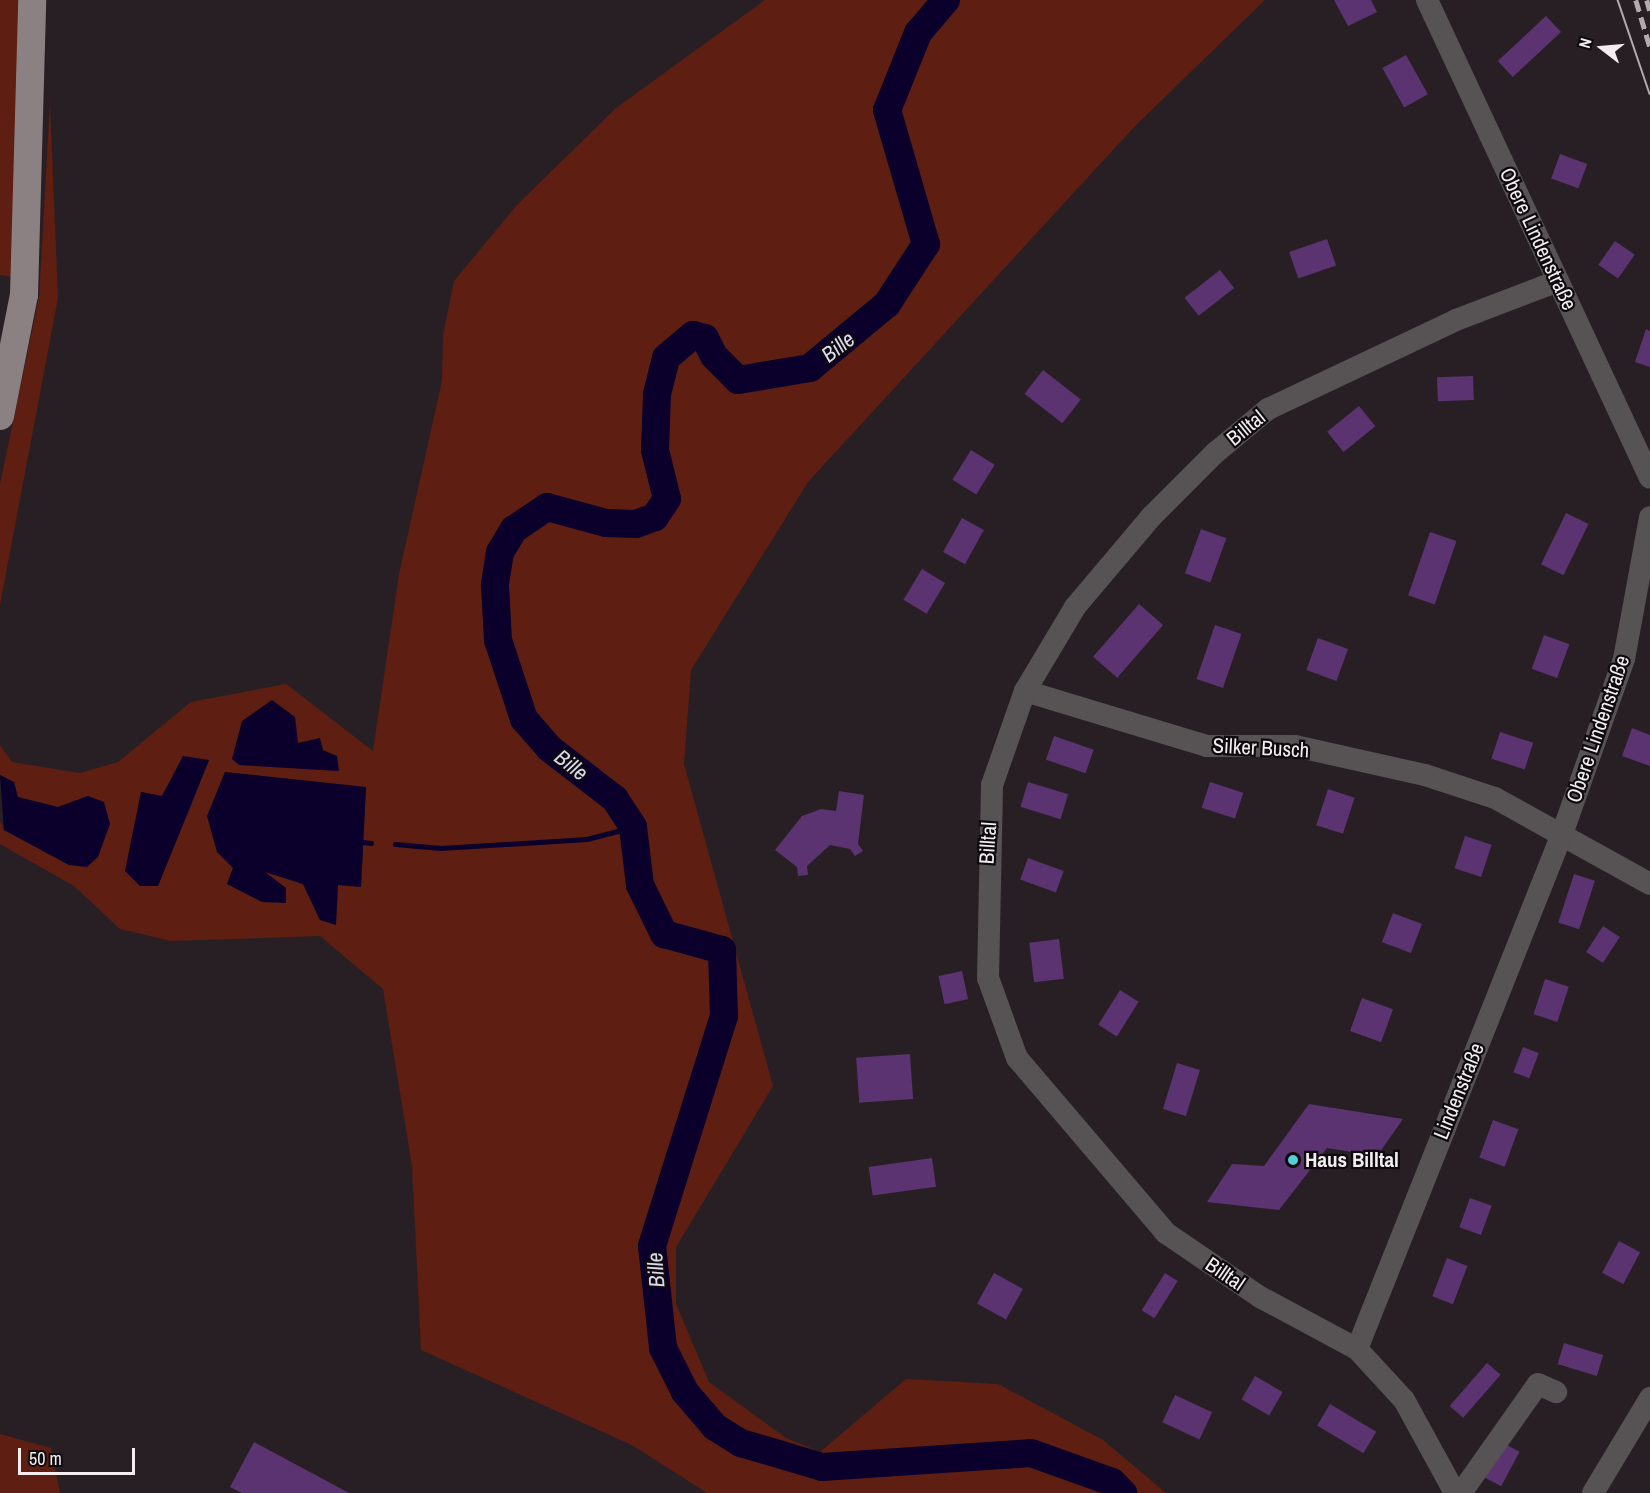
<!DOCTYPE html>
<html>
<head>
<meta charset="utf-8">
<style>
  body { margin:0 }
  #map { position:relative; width:1650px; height:1493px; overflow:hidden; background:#281f25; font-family:"Archivo Narrow",sans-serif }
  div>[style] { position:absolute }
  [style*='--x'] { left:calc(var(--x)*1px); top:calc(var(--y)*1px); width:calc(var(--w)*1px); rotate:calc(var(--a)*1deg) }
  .green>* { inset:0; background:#5e1e11 }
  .water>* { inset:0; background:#0a002b }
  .stream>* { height:4.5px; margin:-2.25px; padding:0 2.25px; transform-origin:2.25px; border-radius:2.25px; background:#0a002b }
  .river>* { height:28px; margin:-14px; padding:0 14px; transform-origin:14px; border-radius:14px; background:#0a002b }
  .building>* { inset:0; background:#5a3370; transform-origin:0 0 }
  .minor>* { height:22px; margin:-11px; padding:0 11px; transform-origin:11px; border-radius:11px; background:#575253 }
  .major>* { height:28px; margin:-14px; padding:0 14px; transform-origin:14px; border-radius:14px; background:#8c8182 }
  .tram>* { height:1.5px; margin:-0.75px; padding:0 0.75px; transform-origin:0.75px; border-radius:0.75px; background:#b1aaae }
  .rail>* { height:4.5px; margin-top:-2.25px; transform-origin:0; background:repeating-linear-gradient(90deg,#b1aaae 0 12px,transparent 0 18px) }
  .dots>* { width:16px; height:16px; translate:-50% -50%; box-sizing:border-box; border:3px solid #0e0a0d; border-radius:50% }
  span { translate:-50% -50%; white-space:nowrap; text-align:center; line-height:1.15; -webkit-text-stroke:4.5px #0e0a0d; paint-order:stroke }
  .street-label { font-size:21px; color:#f3edf0 }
  .poi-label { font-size:21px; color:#f3edf0; font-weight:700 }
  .left { translate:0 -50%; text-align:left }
  .water-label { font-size:22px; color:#dadaee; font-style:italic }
  .north { position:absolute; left:1572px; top:18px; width:60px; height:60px; -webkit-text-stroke:4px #0e0a0d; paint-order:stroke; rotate:286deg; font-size:16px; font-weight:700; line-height:24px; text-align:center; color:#f3edf0 }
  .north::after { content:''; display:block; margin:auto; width:21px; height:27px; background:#f3edf0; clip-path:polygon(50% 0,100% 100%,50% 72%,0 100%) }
  .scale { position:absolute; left:18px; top:1448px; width:117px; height:27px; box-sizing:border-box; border:3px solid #f3edf0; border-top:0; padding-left:8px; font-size:18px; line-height:21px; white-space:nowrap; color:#f3edf0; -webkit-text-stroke:4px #0e0a0d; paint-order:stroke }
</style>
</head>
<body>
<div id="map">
  <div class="green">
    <i style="clip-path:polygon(0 0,23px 0,12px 277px,0 275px)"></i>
    <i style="clip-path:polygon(evenodd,765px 0,1265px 0,1135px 126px,808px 482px,691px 670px,684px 764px,773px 1086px,676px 1247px,676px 1304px,709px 1382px,786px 1438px,820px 1452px,906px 1379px,998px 1384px,1103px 1440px,1166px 1493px,707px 1493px,632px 1445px,421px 1350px,412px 1166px,383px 989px,320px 936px,171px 941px,120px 929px,74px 886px,0 844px,0 820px,4px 830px,69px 865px,88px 796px,58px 807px,17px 797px,13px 782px,0 775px,0 745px,12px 762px,80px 773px,118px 762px,191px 702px,286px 684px,373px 751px,399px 574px,442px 381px,443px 335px,454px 281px,517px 205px,616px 108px,765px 0,209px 760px,191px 806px,158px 885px,142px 792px,161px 796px,209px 760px,765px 0,366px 787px,361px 886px,338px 884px,320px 920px,303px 884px,262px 871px,286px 888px,286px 903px,227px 884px,233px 868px,366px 787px)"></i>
    <i style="clip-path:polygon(50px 103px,58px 298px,0 605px,0 484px,39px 298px)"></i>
    <i style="clip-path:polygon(0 1434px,51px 1448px,60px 1493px,0 1493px)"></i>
  </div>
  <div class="water">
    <i style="clip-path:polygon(272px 700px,295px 717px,298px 743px,320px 738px,323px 750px,337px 756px,339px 771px,239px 765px,232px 759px,242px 721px)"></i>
    <i style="clip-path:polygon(183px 756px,209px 760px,158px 886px,140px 886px,125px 871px,141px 792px,162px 796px)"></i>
    <i style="clip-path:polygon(225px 772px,366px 787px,361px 887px,338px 885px,336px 925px,320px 920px,303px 884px,265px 872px,286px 888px,286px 903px,262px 902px,227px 884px,233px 868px,217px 852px,207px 816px)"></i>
    <i style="clip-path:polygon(0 775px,14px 782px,18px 797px,58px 807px,88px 796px,104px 802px,110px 824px,98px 857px,87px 867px,69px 865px,4px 830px)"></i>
  </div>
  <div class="stream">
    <i style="--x:363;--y:842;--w:8;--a:7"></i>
    <i style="--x:395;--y:844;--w:46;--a:5"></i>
    <i style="--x:441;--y:848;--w:146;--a:-3.5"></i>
    <i style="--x:587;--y:839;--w:48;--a:-14.6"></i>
  </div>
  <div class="river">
    <i style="--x:946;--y:0;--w:43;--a:130.3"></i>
    <i style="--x:918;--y:33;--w:83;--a:111.9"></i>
    <i style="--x:887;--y:110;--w:140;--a:73.8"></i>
    <i style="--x:926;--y:244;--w:72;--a:123"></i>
    <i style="--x:887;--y:304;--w:100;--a:140.3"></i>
    <i style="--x:810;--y:368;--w:73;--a:170.5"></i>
    <i style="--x:738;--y:380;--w:34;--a:-135"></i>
    <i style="--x:714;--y:356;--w:20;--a:-117"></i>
    <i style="--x:705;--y:338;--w:12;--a:-166"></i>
    <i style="--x:693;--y:335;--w:35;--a:140"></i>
    <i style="--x:666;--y:358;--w:38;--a:104"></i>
    <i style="--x:657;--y:395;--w:55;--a:92.1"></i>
    <i style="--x:655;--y:450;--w:50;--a:76.2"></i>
    <i style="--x:667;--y:499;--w:22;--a:124"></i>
    <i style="--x:655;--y:517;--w:20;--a:160"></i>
    <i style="--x:636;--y:524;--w:30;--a:-178"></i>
    <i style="--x:606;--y:523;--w:61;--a:-164.8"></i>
    <i style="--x:547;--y:507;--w:40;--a:146"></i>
    <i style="--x:514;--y:529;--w:27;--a:121"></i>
    <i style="--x:500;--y:552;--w:33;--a:99"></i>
    <i style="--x:495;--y:585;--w:55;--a:86.9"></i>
    <i style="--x:498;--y:640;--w:83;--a:71.8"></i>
    <i style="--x:524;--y:719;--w:38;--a:49"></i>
    <i style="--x:549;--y:748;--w:83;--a:37.7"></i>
    <i style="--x:615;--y:799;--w:33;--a:57"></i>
    <i style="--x:633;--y:827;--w:58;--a:83.1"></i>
    <i style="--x:640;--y:885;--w:55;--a:63.9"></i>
    <i style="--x:664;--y:934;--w:60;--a:15.4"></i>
    <i style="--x:722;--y:950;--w:66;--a:88.3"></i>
    <i style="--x:724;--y:1016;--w:241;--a:107.4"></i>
    <i style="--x:652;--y:1246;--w:103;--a:83.8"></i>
    <i style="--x:663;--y:1348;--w:49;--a:63.4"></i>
    <i style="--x:685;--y:1392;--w:46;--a:49.4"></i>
    <i style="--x:715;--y:1427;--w:31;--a:32"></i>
    <i style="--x:741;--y:1443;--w:84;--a:16.5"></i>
    <i style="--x:822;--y:1467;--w:209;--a:-3.8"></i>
    <i style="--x:1031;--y:1453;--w:86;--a:19.7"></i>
    <i style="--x:1112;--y:1482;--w:16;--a:45"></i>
  </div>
  <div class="building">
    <i style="clip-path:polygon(1334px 0,1371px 0,1377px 12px,1348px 26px)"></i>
    <i style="left:1546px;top:16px;width:22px;height:66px;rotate:47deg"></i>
    <i style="left:1406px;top:55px;width:45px;height:27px;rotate:61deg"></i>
    <i style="left:1560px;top:154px;width:29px;height:26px;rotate:20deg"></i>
    <i style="left:1327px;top:239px;width:28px;height:40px;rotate:71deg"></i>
    <i style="left:1615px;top:241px;width:24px;height:29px;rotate:35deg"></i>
    <i style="left:1220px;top:270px;width:23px;height:45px;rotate:52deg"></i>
    <i style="clip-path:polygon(1646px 329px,1650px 331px,1650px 367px,1635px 362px)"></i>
    <i style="left:1043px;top:370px;width:48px;height:30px;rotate:38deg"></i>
    <i style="left:1473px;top:376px;width:24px;height:36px;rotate:88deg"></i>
    <i style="left:1359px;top:406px;width:26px;height:41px;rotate:51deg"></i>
    <i style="left:971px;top:450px;width:28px;height:35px;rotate:32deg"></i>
    <i style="left:1566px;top:513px;width:25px;height:57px;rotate:26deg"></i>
    <i style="left:962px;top:518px;width:25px;height:39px;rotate:29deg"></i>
    <i style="left:1201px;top:529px;width:27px;height:47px;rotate:20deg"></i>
    <i style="left:1430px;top:532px;width:28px;height:67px;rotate:19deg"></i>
    <i style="left:922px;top:569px;width:27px;height:36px;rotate:31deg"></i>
    <i style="left:1139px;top:604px;width:32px;height:70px;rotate:41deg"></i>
    <i style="left:1215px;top:625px;width:28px;height:57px;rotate:19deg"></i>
    <i style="left:1544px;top:635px;width:27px;height:36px;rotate:20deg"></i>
    <i style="left:1318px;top:638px;width:32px;height:34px;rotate:20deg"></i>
    <i style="clip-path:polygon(1632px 728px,1650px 735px,1650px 766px,1622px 756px)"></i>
    <i style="left:1500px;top:732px;width:35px;height:28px;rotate:18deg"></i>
    <i style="left:1054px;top:736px;width:42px;height:25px;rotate:19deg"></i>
    <i style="left:1028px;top:782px;width:42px;height:26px;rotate:17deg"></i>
    <i style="left:1210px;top:782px;width:35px;height:27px;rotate:18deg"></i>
    <i style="left:1328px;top:789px;width:28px;height:38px;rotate:18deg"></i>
    <i style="clip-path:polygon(839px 791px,864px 795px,858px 844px,863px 851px,855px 856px,850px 849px,830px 845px,807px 866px,808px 875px,798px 876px,797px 867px,775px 850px,802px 816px,821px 809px,836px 811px)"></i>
    <i style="left:1465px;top:836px;width:28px;height:34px;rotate:18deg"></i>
    <i style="left:1028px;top:858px;width:38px;height:23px;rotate:20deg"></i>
    <i style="left:1574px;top:874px;width:22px;height:51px;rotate:18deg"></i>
    <i style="left:1393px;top:913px;width:31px;height:31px;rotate:21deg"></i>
    <i style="left:1603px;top:926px;width:20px;height:31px;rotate:33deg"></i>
    <i style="left:1059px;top:939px;width:40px;height:30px;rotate:83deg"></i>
    <i style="left:962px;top:971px;width:29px;height:24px;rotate:78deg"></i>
    <i style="left:1545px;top:979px;width:25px;height:37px;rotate:18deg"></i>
    <i style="left:1120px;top:990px;width:22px;height:41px;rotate:32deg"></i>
    <i style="left:1362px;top:998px;width:33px;height:35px;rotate:20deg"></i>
    <i style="left:1523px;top:1047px;width:17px;height:27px;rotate:21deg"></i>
    <i style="left:910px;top:1054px;width:45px;height:54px;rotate:86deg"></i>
    <i style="left:1177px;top:1063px;width:24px;height:48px;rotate:17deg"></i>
    <i style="clip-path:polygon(1309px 1104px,1403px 1119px,1377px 1156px,1327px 1148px,1279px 1210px,1207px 1202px,1232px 1164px,1264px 1166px)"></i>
    <i style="left:1493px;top:1120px;width:27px;height:40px;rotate:20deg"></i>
    <i style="left:932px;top:1158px;width:29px;height:64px;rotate:82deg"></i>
    <i style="left:1470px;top:1198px;width:23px;height:31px;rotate:20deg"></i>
    <i style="left:1619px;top:1241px;width:24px;height:36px;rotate:28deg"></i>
    <i style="left:1447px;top:1258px;width:22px;height:41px;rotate:21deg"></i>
    <i style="left:994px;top:1273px;width:33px;height:35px;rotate:29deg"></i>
    <i style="left:1165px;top:1273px;width:15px;height:44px;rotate:32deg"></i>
    <i style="left:1564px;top:1343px;width:41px;height:22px;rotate:17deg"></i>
    <i style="left:1487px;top:1363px;width:18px;height:57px;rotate:41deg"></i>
    <i style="left:1255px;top:1376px;width:32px;height:27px;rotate:30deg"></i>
    <i style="left:1175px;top:1395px;width:41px;height:30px;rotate:25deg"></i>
    <i style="left:1330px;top:1404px;width:54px;height:25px;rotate:31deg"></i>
    <i style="clip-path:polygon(254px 1442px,349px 1493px,242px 1493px,230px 1487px)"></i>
    <i style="left:1501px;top:1442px;width:21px;height:39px;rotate:28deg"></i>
  </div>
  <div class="minor">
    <i style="--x:1427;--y:0;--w:527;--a:64.99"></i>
    <i style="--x:1025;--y:691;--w:190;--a:16.8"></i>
    <i style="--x:1207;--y:746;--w:88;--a:0"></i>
    <i style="--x:1295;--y:746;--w:133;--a:12.6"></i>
    <i style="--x:1425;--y:775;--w:74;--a:18.2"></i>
    <i style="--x:1495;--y:798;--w:177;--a:29"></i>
    <i style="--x:1357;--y:1349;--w:554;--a:-68.29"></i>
    <i style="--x:1562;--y:834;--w:186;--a:-70.5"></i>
    <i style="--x:1624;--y:659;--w:144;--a:-79.6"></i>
    <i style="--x:1455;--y:1493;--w:106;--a:-118.7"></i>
    <i style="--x:1404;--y:1400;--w:69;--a:-132.7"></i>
    <i style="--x:1357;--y:1349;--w:110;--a:-151.8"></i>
    <i style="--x:1260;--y:1297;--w:114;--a:-145.8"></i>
    <i style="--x:1166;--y:1233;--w:230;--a:-130.4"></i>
    <i style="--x:1017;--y:1058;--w:85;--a:-109.9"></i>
    <i style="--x:988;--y:978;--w:193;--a:-88.8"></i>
    <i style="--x:992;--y:785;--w:100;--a:-70.7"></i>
    <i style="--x:1025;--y:691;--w:98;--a:-59.2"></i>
    <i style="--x:1075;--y:607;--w:119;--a:-49.8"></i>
    <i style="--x:1152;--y:516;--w:89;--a:-45"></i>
    <i style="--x:1215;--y:453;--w:69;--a:-39.7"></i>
    <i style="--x:1268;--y:409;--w:208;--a:-25.3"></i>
    <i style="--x:1456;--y:320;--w:109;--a:-20.9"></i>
    <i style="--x:1461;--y:1493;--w:133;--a:-54.8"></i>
    <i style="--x:1538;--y:1384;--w:20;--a:24"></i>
    <i style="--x:1593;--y:1493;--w:111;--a:-59"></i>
  </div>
  <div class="major">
    <i style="--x:0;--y:416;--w:123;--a:-78.8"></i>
    <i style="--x:24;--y:295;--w:295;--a:-88.4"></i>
  </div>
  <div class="tram">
    <i style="--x:1618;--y:0;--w:99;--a:71.2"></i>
  </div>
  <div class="rail">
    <i style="--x:1636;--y:0;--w:49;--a:73.4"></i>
    <i style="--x:1647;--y:0;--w:11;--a:75"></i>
  </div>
  <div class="dots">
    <i style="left:1293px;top:1160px;background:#52ccd6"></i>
  </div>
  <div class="street-label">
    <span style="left:1538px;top:239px;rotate:65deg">Obere Lindenstraße</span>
    <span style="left:1246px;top:428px;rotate:-39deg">Billtal</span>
    <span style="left:1598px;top:729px;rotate:-71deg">Obere Lindenstraße</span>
    <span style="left:1261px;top:748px;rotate:3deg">Silker Busch</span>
    <span style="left:988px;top:843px;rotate:-86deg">Billtal</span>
    <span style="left:1459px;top:1091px;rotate:-68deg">Lindenstraße</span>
    <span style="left:1225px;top:1274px;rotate:34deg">Billtal</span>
  </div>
  <div class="poi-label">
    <span class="left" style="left:1305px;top:1160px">Haus Billtal</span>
  </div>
  <div class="water-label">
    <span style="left:838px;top:347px;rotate:-38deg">Bille</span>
    <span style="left:571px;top:765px;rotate:38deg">Bille</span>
    <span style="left:656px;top:1270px;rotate:-94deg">Bille</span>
  </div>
  <div class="north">N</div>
  <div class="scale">50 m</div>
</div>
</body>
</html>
